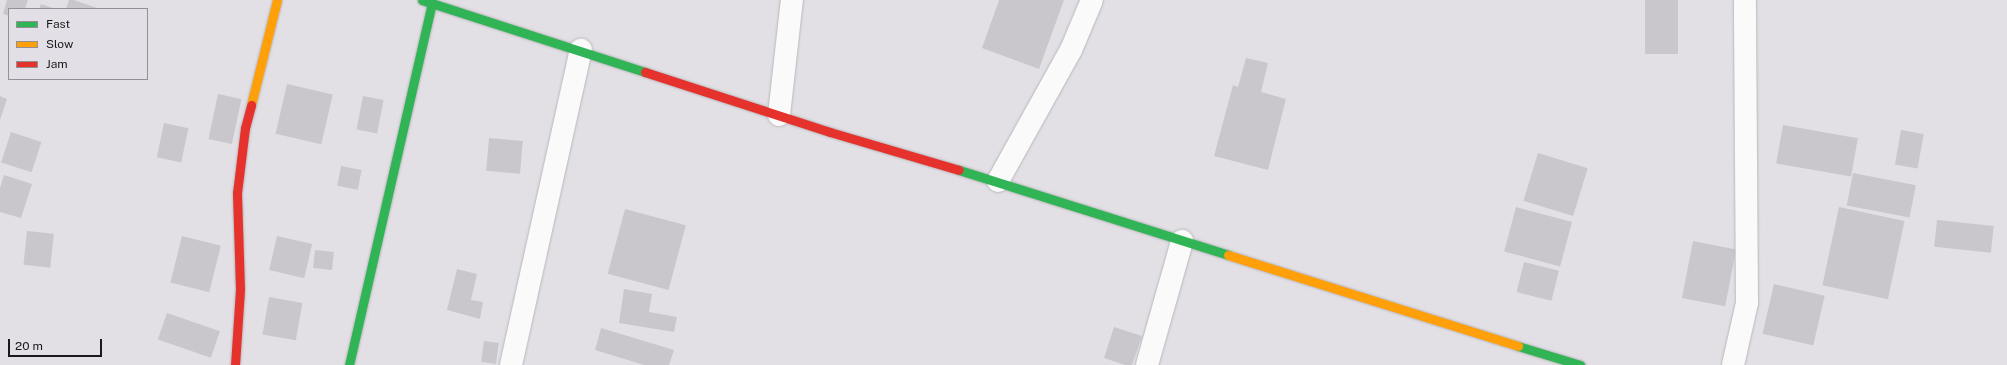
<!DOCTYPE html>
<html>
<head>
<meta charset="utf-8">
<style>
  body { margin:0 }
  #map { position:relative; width:2007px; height:365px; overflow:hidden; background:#e2e0e5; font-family:"Public Sans",sans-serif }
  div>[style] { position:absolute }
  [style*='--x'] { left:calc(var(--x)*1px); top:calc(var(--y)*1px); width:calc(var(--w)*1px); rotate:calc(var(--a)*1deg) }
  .building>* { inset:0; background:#c9c7cb; transform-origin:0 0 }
  .roads { filter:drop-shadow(0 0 1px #b9b7bb) drop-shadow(0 0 1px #b9b7bb) }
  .street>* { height:22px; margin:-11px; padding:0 11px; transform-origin:11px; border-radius:11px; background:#fbfafb }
  .fast>* { height:9px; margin:-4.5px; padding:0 4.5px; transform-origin:4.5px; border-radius:4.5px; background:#30b455 }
  .slow>* { height:9px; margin:-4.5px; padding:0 4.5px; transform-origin:4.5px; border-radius:4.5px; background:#ff9f0a }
  .jam>* { height:9px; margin:-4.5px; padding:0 4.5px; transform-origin:4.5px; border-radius:4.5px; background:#e5322d }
  span { translate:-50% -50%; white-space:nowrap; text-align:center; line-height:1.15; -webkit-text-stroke:3.5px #e2dfe6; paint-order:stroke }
  .legend { position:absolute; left:8px; top:8px; width:140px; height:72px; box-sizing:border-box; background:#e2dfe6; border:1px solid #928f95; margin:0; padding:5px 7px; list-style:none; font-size:12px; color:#19181b }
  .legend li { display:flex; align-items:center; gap:8px; height:20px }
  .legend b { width:20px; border:1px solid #928f95 }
  .scale { position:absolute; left:8px; top:339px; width:94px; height:18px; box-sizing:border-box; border:2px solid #19181b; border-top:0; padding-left:5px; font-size:12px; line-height:14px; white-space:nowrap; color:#19181b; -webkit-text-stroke:3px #e2dfe6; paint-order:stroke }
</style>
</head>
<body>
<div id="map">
  <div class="building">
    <i style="clip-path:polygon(7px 0,28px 0,25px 9px,9px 9px,9px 16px,3px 14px)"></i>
    <i style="clip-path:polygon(69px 0,74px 0,100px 9px,66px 9px)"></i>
    <i style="clip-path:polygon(999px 0,1064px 0,1039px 69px,982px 48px)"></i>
    <i style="left:1645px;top:0;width:33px;height:54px"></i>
    <i style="clip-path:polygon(41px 4px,56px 9px,39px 9px)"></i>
    <i style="clip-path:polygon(1246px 58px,1268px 63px,1261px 92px,1286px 99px,1268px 170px,1214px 156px,1233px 85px,1238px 87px)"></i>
    <i style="left:287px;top:84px;width:47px;height:51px;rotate:13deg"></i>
    <i style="left:218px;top:94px;width:24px;height:46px;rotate:12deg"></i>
    <i style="clip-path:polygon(0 96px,7px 99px,0 120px)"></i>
    <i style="left:363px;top:96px;width:21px;height:34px;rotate:11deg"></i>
    <i style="left:164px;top:123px;width:25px;height:35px;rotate:12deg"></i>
    <i style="left:1783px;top:125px;width:76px;height:39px;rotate:10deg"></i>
    <i style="left:1901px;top:130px;width:23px;height:35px;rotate:10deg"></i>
    <i style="left:11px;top:132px;width:32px;height:32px;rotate:18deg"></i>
    <i style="left:489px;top:138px;width:34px;height:33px;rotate:5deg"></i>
    <i style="left:1538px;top:153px;width:52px;height:50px;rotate:17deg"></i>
    <i style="left:341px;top:166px;width:21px;height:20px;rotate:11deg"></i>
    <i style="left:1853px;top:173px;width:64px;height:33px;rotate:11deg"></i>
    <i style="clip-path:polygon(4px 175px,32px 184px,21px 218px,0 212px,0 188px)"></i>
    <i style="left:1516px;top:207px;width:58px;height:46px;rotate:15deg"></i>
    <i style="left:1839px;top:207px;width:67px;height:80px;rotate:12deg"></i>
    <i style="left:625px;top:209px;width:63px;height:67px;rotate:15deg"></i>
    <i style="left:1937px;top:220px;width:57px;height:27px;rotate:6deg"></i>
    <i style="left:27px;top:231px;width:27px;height:34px;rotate:6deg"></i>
    <i style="left:182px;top:236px;width:40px;height:48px;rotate:14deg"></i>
    <i style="left:277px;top:236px;width:36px;height:35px;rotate:13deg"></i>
    <i style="left:1693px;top:241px;width:44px;height:58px;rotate:11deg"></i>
    <i style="left:315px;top:250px;width:19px;height:18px;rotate:6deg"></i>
    <i style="left:1524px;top:262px;width:36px;height:31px;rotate:14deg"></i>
    <i style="clip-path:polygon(457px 269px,477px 274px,471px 300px,483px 302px,480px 319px,447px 310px)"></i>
    <i style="left:1774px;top:284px;width:52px;height:51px;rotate:13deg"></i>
    <i style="clip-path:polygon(624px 289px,652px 294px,649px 312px,677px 317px,674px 332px,619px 323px)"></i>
    <i style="left:269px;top:297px;width:34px;height:38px;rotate:10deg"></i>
    <i style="left:167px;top:313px;width:56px;height:28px;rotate:19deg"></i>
    <i style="clip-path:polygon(1114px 327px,1142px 336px,1132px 365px,1125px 365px,1104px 358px)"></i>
    <i style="clip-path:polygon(601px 328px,674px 350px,669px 365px,644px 365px,595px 350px)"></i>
    <i style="left:484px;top:341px;width:15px;height:21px;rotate:8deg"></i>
  </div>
  <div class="roads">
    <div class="street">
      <i style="--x:779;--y:115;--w:116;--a:-83.6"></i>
      <i style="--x:998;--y:181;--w:150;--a:-60.9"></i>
      <i style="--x:1071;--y:50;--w:54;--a:-67.2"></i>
      <i style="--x:511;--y:365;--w:323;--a:-77.5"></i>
      <i style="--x:1147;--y:365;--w:129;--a:-74.2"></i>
      <i style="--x:1733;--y:365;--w:64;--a:-77.3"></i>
      <i style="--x:1747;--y:303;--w:303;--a:-90.4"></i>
    </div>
    <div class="fast">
      <i style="--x:422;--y:0;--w:234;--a:17.9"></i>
      <i style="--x:959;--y:170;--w:282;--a:17.5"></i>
      <i style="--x:1518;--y:346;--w:65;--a:17"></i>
      <i style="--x:349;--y:365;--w:371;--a:-77.1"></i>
    </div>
    <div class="slow">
      <i style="--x:251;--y:105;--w:108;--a:-76.1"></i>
      <i style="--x:1228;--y:255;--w:304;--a:17.4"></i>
    </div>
    <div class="jam">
      <i style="--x:645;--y:72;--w:194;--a:18"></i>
      <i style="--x:830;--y:132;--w:134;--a:16.4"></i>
      <i style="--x:235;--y:365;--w:76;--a:-86.2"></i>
      <i style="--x:240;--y:289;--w:96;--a:-91.8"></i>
      <i style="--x:237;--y:193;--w:65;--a:-83"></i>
      <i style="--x:245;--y:128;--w:24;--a:-75"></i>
    </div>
  </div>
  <ul class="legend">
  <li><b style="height:5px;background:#30b455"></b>Fast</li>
  <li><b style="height:5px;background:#ff9f0a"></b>Slow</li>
  <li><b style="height:5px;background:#e5322d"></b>Jam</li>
  </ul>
  <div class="scale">20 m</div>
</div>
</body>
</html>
